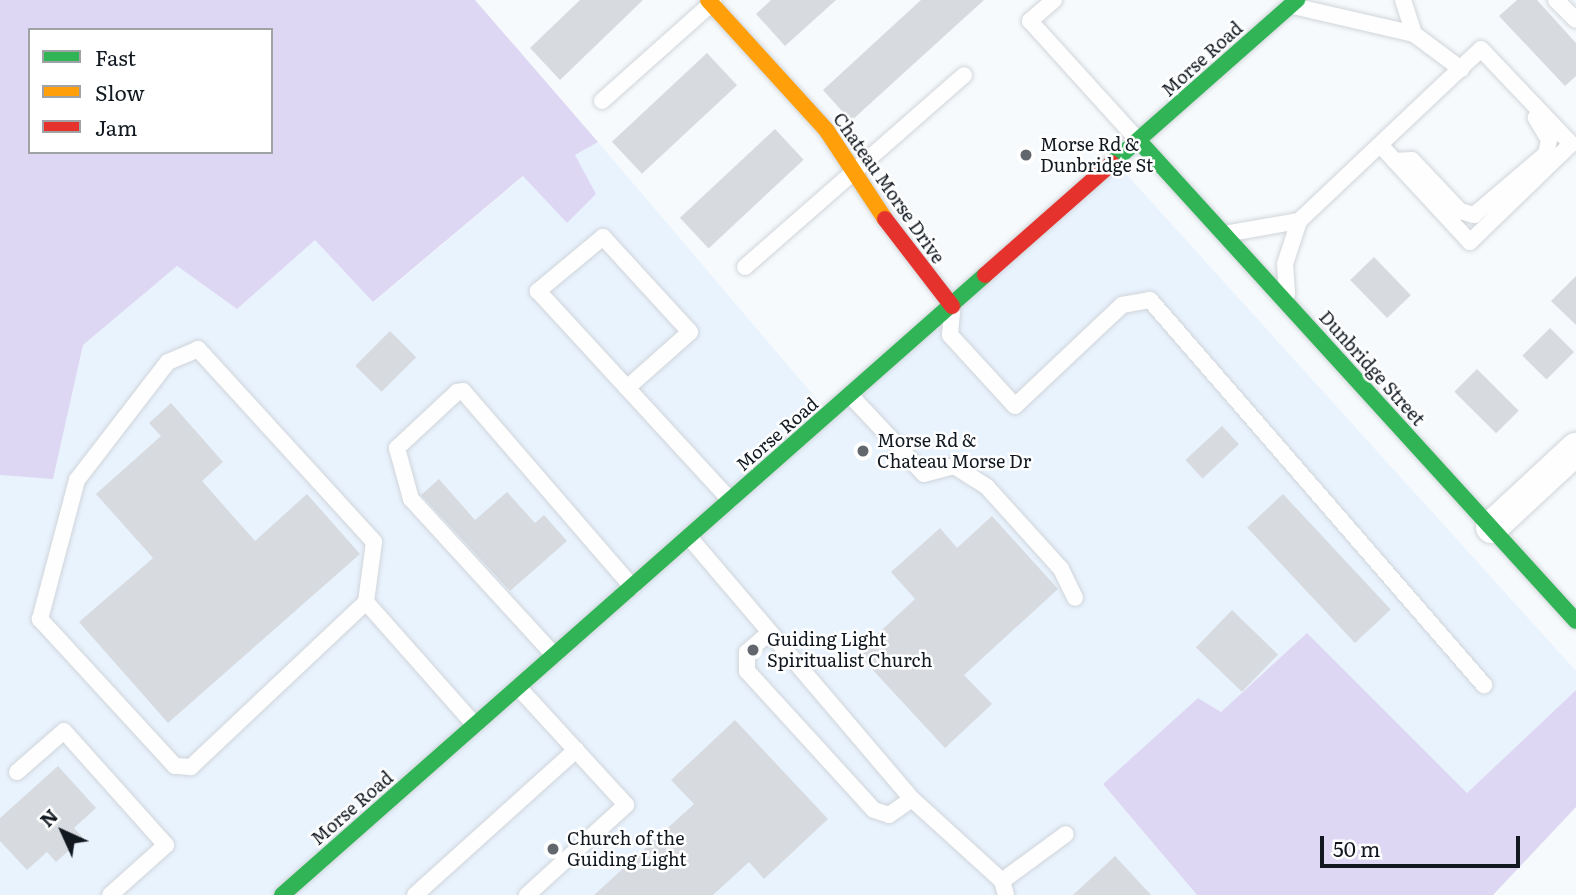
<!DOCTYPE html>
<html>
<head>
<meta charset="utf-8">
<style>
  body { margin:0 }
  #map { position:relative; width:1576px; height:895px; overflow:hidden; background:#f7fafc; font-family:Literata,serif }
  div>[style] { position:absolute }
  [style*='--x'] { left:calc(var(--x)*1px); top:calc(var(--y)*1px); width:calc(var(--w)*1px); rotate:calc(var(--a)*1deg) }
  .built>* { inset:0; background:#e9f3fe }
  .forest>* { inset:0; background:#ddd7f3 }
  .building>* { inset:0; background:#d7dadf; transform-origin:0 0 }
  .roads { filter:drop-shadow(0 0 2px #d0d5da) drop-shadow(0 0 2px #d0d5da) }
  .lane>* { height:16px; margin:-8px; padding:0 8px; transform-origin:8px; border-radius:8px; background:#fefeff }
  .street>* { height:32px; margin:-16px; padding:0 16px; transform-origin:16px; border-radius:16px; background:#fefeff }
  .fast>* { height:16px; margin:-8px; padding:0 8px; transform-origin:8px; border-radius:8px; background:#30b455 }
  .slow>* { height:16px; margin:-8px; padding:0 8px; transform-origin:8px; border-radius:8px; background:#ff9f0a }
  .jam>* { height:16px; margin:-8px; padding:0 8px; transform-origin:8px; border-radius:8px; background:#e5322d }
  .dots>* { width:19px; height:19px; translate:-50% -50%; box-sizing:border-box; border:4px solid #fff; border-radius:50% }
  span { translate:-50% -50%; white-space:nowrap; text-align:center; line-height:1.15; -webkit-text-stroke:5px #fff; paint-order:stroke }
  .street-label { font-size:18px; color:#111820 }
  .poi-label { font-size:18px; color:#111820 }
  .left { translate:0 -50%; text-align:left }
  .legend { position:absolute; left:28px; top:28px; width:245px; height:126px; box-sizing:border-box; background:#fff; border:2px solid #a0a3a6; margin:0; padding:9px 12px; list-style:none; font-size:21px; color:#111820 }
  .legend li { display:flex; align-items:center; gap:14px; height:35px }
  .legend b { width:35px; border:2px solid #a0a3a6 }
  .north { position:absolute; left:28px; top:797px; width:70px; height:70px; -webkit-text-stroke:5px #fff; paint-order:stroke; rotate:315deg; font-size:19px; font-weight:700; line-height:28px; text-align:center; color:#111820 }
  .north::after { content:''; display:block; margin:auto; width:24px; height:32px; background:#111820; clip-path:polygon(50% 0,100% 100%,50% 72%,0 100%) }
  .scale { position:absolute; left:1320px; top:836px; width:200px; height:32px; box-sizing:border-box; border:4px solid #111820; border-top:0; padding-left:9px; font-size:21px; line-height:24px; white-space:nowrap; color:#111820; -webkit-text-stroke:5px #fff; paint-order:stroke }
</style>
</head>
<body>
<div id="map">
  <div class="built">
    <i style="clip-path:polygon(598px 142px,825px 409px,1109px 155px,1576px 671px,1576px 690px,1467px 793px,1307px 633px,1221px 712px,1103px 784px,1197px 895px,0 895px,0 475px,53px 478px,83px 345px,177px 266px,237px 309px,315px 240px,374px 302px,524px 176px,566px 222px,575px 155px)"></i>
  </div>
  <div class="forest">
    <i style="clip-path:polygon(evenodd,0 0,475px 0,598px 142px,575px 155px,596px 194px,567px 223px,523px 176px,373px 302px,315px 240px,237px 309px,177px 266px,83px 345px,53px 479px,0 475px,0 0,30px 30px,271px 30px,271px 152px,30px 152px,30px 30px)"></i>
    <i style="clip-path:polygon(1307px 633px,1467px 793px,1576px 690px,1576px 807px,1493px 895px,1197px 895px,1103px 784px,1198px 698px,1221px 712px)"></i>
  </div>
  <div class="building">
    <i style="clip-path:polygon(580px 0,643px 0,560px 80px,530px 48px)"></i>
    <i style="clip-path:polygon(771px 0,836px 0,785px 46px,756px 14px)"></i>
    <i style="clip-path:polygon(921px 0,984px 0,851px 121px,823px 90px)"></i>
    <i style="clip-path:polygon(1517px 0,1537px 0,1576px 43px,1576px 76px,1565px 86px,1499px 16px)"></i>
    <i style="left:707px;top:53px;width:44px;height:130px;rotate:47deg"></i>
    <i style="left:775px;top:129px;width:42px;height:130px;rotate:47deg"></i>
    <i style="left:1374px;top:257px;width:53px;height:33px;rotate:46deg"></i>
    <i style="clip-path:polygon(1576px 276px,1576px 325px,1551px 301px)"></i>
    <i style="left:1550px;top:328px;width:34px;height:39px;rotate:45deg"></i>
    <i style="left:390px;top:331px;width:37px;height:49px;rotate:45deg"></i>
    <i style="left:1477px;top:369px;width:59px;height:32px;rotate:45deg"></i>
    <i style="clip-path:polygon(171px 403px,223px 462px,202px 481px,255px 541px,307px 494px,360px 554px,168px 723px,79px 622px,153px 558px,96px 494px,161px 436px,149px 423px)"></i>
    <i style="left:1222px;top:426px;width:25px;height:50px;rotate:47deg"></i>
    <i style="clip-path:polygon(439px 479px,475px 520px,507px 492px,535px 523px,544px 515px,567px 541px,510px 591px,421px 495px)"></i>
    <i style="left:1283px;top:494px;width:158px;height:49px;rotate:47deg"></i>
    <i style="clip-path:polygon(992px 516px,1058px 589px,964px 675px,992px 704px,945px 748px,857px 653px,915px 599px,891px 572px,940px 528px,957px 548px)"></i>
    <i style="left:1232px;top:610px;width:64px;height:52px;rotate:44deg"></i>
    <i style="clip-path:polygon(735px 720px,828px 819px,764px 879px,749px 862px,713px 895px,594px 895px,694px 804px,671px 780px)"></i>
    <i style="clip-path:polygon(58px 766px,96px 808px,74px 828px,83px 838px,56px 862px,47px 852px,27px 870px,0 841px,0 818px)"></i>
    <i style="clip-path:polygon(1115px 856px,1151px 895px,1073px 895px)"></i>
  </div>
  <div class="roads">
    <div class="lane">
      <i style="--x:1054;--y:0;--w:32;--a:139"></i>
      <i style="--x:1030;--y:21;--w:162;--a:47.8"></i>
      <i style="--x:1403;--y:0;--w:36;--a:72"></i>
      <i style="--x:1556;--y:0;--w:28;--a:45"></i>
      <i style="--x:1293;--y:6;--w:124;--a:13"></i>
      <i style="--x:1414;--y:34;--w:59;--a:36.7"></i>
      <i style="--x:602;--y:101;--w:149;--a:-41.7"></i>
      <i style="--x:1395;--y:161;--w:17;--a:-3"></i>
      <i style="--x:1412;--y:160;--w:70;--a:46.7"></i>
      <i style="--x:1460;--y:211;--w:15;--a:16"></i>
      <i style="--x:1474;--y:215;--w:94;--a:-40.3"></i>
      <i style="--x:1546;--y:154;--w:14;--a:-78"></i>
      <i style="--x:1549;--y:140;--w:26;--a:-121"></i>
      <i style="--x:1299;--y:221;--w:250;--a:-43.4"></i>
      <i style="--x:1481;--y:49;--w:131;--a:46.5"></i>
      <i style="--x:1571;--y:144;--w:141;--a:135.9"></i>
      <i style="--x:1470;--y:242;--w:131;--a:-132.8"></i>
      <i style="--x:1230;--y:233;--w:70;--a:-9.9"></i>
      <i style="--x:1299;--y:221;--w:45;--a:108"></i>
      <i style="--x:1285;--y:264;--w:30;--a:86"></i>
      <i style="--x:745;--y:267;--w:291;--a:-41.2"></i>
      <i style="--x:952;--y:312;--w:23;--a:95"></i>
      <i style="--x:950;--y:335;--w:96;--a:47.5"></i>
      <i style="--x:1015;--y:406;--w:147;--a:-43.3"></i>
      <i style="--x:1122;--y:305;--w:28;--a:-10"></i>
      <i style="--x:1150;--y:300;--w:510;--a:49.06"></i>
      <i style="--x:627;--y:388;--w:84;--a:-41.6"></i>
      <i style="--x:690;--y:332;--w:129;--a:-132.5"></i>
      <i style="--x:603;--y:237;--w:85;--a:140.3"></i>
      <i style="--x:538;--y:291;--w:284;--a:47.4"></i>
      <i style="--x:850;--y:395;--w:108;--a:46.9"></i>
      <i style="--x:924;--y:474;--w:31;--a:-15"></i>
      <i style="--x:954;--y:466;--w:39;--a:32"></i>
      <i style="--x:987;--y:487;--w:110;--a:47.9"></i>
      <i style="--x:1061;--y:569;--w:32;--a:64"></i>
      <i style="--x:689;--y:537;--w:344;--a:49.6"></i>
      <i style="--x:912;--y:799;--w:122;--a:42.3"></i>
      <i style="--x:1002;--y:881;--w:15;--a:74"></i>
      <i style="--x:366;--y:602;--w:241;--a:136.7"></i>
      <i style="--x:191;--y:767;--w:16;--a:-176"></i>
      <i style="--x:175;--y:766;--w:200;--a:-132.6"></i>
      <i style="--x:40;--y:619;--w:144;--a:-75.1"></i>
      <i style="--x:77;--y:480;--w:149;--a:-52.4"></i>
      <i style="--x:168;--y:362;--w:33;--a:-23"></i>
      <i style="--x:198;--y:349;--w:261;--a:47.6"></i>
      <i style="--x:374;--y:542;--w:61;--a:97.6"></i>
      <i style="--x:366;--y:602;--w:164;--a:48.5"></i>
      <i style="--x:769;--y:633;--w:29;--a:139"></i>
      <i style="--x:747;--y:652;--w:19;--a:90"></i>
      <i style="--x:747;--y:671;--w:188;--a:47.6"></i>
      <i style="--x:874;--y:810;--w:16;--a:18"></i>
      <i style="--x:889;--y:815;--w:28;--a:-35"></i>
      <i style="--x:554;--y:655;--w:212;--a:-132.5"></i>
      <i style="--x:411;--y:499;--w:53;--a:-105.4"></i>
      <i style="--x:397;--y:448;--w:82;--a:-43"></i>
      <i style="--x:457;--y:392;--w:6;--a:-9"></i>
      <i style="--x:463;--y:391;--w:259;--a:49.2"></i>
      <i style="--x:518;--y:687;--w:160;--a:47.5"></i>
      <i style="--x:626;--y:805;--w:134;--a:137.7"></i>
      <i style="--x:17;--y:772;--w:62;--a:-41.1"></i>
      <i style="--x:64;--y:731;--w:153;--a:48.2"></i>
      <i style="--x:166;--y:845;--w:75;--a:138.2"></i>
      <i style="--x:1002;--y:881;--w:79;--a:-36.3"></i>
      <i style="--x:415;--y:895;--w:217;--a:-42"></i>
    </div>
    <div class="street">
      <i style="--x:1492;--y:527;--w:115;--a:-42.9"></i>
    </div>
    <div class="fast">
      <i style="--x:1139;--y:141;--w:649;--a:47.68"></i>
      <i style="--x:1112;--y:163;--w:247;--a:-41.4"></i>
      <i style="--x:282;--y:895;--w:937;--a:-41.41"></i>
    </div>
    <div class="slow">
      <i style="--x:708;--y:0;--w:177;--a:47.7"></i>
      <i style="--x:827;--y:131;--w:105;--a:56.6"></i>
    </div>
    <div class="jam">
      <i style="--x:885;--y:219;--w:110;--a:52.4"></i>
      <i style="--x:985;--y:275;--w:169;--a:-41.4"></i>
    </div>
  </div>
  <div class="dots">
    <i style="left:1026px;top:155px;background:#62676d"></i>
    <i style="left:863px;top:451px;background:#62676d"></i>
    <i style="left:753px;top:650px;background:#62676d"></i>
    <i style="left:553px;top:849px;background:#62676d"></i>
  </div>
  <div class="street-label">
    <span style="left:1202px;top:59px;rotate:-42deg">Morse Road</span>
    <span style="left:889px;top:188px;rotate:55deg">Chateau Morse Drive</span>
    <span style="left:1372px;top:368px;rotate:48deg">Dunbridge Street</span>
    <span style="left:777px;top:434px;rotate:-41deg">Morse Road</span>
    <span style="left:352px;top:808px;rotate:-41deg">Morse Road</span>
  </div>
  <div class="poi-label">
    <span class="left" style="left:1040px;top:155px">Morse Rd &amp;<br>Dunbridge St</span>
    <span class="left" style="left:877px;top:451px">Morse Rd &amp;<br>Chateau Morse Dr</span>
    <span class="left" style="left:767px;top:650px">Guiding Light<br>Spiritualist Church</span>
    <span class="left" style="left:567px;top:849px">Church of the<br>Guiding Light</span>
  </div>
  <ul class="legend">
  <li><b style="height:9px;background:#30b455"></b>Fast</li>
  <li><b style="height:9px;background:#ff9f0a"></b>Slow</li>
  <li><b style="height:9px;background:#e5322d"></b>Jam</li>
  </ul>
  <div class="north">N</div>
  <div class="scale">50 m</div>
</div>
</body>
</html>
